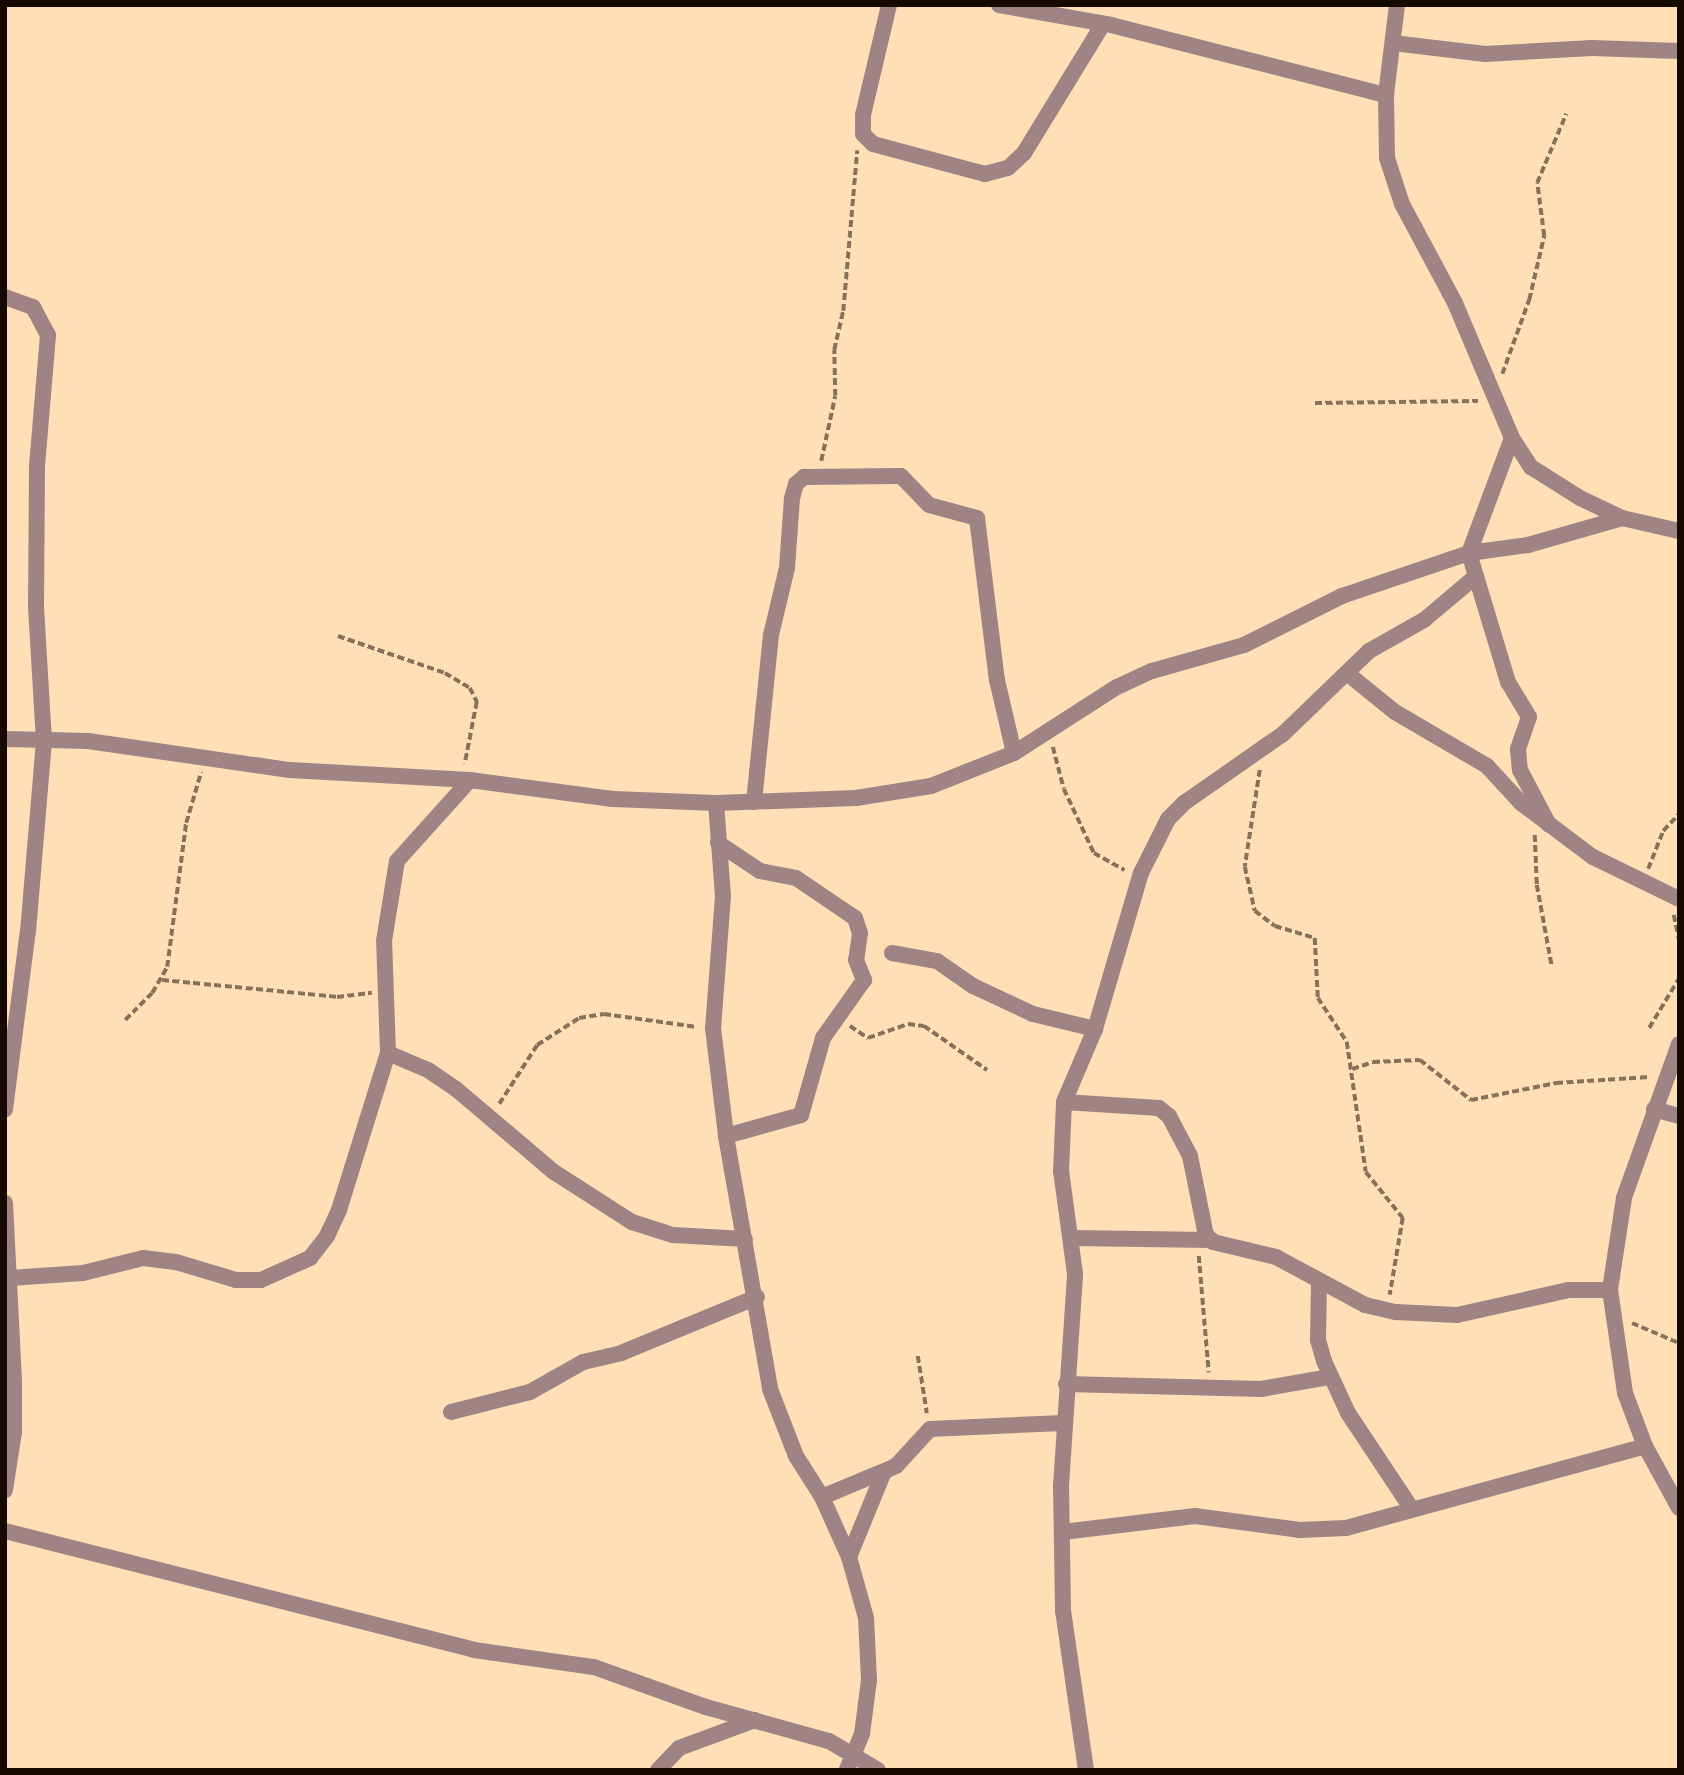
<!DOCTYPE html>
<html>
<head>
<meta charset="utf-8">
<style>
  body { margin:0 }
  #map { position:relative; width:1684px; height:1775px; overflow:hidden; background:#ffe0b6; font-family:Signika,sans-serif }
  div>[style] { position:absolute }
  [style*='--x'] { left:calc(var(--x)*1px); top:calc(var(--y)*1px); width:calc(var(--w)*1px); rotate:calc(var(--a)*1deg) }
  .path>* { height:3.5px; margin-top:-1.75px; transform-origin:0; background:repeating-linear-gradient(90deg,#877259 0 7px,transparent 0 10.5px) }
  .street>* { height:16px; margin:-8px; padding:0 8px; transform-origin:8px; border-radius:8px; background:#a08384 }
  span { translate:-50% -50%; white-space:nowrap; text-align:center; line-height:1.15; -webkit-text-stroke:7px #ffe0b6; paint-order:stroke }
  .frame { position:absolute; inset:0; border:7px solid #150900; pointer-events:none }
</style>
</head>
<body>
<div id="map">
  <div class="path">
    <i style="--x:1502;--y:374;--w:79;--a:-70"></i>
    <i style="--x:1529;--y:300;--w:66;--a:-76.8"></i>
    <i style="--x:1544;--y:236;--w:53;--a:-97.5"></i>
    <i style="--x:1537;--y:183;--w:75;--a:-67.2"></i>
    <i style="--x:1315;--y:403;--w:163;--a:-0.7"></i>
    <i style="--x:821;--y:461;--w:66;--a:-77.8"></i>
    <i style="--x:835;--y:396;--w:46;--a:-91.2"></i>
    <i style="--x:834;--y:350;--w:40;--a:-77"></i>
    <i style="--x:843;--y:311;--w:161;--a:-85"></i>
    <i style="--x:338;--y:636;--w:113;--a:19.1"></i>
    <i style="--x:445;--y:673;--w:29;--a:31"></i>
    <i style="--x:470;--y:688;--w:16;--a:63"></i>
    <i style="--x:477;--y:702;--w:63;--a:101"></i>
    <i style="--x:1053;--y:747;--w:43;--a:75.3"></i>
    <i style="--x:1064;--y:789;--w:71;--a:64.9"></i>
    <i style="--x:1094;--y:853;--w:35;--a:29"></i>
    <i style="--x:1260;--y:770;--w:98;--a:98.8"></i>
    <i style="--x:1245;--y:867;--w:45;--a:77.2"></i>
    <i style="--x:1255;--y:911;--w:25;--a:37"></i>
    <i style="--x:1275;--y:926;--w:42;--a:16.7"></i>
    <i style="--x:1315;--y:938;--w:60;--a:87.1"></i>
    <i style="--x:1318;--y:998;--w:53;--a:56.6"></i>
    <i style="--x:1347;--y:1042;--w:131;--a:81.7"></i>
    <i style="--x:1366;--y:1172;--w:59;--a:51.2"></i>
    <i style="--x:1403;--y:1218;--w:78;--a:99.6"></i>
    <i style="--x:1535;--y:835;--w:50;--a:87.7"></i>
    <i style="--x:1537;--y:885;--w:83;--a:79.6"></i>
    <i style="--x:1648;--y:869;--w:41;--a:-68.5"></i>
    <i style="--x:1663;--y:831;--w:23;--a:-47"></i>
    <i style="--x:1674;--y:915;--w:24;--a:78"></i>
    <i style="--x:162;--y:980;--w:176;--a:5.5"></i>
    <i style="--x:337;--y:997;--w:35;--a:-7"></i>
    <i style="--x:125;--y:1020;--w:38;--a:-45"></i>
    <i style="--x:152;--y:993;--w:30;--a:-60"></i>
    <i style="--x:167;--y:967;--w:145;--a:-82.5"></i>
    <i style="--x:186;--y:823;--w:53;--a:-73.6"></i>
    <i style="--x:850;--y:1026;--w:22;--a:34"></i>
    <i style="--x:868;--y:1038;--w:42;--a:-19.3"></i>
    <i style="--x:908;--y:1024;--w:16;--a:7"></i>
    <i style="--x:924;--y:1026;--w:77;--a:34.9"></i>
    <i style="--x:1649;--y:1028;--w:58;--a:-59"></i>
    <i style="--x:1352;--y:1069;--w:22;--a:-18"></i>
    <i style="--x:1373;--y:1062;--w:47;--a:-2.4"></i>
    <i style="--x:1420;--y:1060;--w:65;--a:38.1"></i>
    <i style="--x:1471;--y:1100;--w:87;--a:-11.3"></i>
    <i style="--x:1556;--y:1083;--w:93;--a:-3.7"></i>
    <i style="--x:499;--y:1104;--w:70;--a:-57.2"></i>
    <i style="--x:537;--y:1045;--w:50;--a:-32.7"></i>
    <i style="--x:579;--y:1018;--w:25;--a:-9"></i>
    <i style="--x:604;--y:1014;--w:94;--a:8"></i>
    <i style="--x:1199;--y:1256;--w:117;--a:85.1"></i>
    <i style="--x:1632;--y:1323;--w:51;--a:23.1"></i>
    <i style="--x:918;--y:1356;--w:58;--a:81"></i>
  </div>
  <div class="street">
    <i style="--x:889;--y:5;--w:113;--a:103.3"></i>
    <i style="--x:863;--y:115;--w:19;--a:90"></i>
    <i style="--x:863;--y:134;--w:14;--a:45"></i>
    <i style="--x:873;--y:144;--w:116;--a:15"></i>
    <i style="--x:985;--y:174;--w:24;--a:-15"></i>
    <i style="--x:1008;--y:168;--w:22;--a:-43"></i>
    <i style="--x:1024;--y:153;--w:151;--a:-58.5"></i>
    <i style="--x:999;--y:5;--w:114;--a:10.1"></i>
    <i style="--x:1111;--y:25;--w:284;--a:14.3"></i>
    <i style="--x:1397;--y:5;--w:91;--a:97"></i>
    <i style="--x:1386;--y:95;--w:63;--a:89.1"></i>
    <i style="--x:1387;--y:158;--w:48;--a:71.9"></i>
    <i style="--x:1402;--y:204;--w:112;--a:61.8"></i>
    <i style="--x:1455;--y:303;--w:147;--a:67.1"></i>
    <i style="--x:1512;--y:438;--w:35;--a:57"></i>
    <i style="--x:1531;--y:467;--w:58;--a:32.3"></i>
    <i style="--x:1580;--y:498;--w:47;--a:25.5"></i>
    <i style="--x:1622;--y:518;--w:58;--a:12.8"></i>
    <i style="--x:1393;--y:43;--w:93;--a:6.8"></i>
    <i style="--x:1485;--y:54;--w:107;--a:-3.2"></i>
    <i style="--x:1592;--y:48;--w:87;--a:2"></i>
    <i style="--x:5;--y:297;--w:30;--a:20"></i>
    <i style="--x:33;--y:307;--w:32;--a:62"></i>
    <i style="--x:48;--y:335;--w:131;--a:94.8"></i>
    <i style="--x:37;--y:466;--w:141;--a:90.4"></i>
    <i style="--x:36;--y:607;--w:134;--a:86.6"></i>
    <i style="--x:44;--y:741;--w:190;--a:94.8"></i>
    <i style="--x:28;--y:930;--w:181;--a:97.3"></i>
    <i style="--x:1512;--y:438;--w:123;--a:110.5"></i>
    <i style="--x:1469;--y:553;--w:135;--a:73.2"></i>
    <i style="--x:1508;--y:682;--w:41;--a:59"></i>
    <i style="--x:1529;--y:717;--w:34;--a:109"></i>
    <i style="--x:1518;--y:749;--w:21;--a:85"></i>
    <i style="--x:1520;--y:770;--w:62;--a:62.2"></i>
    <i style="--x:1348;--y:674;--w:60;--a:39"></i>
    <i style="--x:1395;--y:712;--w:107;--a:30.4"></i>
    <i style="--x:1487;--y:766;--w:50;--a:47.4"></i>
    <i style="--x:1521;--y:803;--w:90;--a:36.9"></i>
    <i style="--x:1593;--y:857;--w:96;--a:26"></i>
    <i style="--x:5;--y:739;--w:83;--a:1.4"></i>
    <i style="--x:88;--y:741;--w:204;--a:8.2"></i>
    <i style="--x:290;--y:770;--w:180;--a:3.2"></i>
    <i style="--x:470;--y:780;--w:144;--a:7.6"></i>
    <i style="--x:613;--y:799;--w:103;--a:2.2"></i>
    <i style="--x:716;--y:803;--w:140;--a:-2"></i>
    <i style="--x:856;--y:798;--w:76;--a:-9.1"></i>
    <i style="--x:931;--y:786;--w:89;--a:-21.7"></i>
    <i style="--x:1014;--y:753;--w:122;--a:-32.7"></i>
    <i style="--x:1117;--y:687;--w:38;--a:-25"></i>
    <i style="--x:1152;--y:671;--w:96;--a:-15.8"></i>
    <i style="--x:1244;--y:645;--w:110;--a:-26.6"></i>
    <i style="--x:1342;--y:596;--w:134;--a:-18.7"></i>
    <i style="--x:1469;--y:553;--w:60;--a:-7.7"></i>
    <i style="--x:1528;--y:545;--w:98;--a:-16"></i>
    <i style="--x:754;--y:802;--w:168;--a:-84.2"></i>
    <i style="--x:771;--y:635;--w:69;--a:-76.6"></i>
    <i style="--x:787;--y:568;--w:70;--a:-85.9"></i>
    <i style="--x:792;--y:498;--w:15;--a:-74"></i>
    <i style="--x:796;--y:484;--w:11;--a:-41"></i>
    <i style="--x:804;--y:477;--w:97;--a:-0.6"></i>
    <i style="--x:901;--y:476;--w:40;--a:46"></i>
    <i style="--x:929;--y:505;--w:50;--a:15.2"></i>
    <i style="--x:977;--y:518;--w:163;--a:83"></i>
    <i style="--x:997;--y:680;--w:75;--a:76.9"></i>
    <i style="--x:716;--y:803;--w:93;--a:85.7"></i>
    <i style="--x:723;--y:896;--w:132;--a:94.3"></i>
    <i style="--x:713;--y:1028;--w:109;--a:83.1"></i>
    <i style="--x:726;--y:1136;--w:257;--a:80.1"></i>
    <i style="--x:770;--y:1389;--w:72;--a:68.8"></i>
    <i style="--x:796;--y:1456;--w:49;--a:57.6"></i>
    <i style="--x:822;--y:1497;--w:66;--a:65.8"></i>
    <i style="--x:849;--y:1557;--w:63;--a:74.4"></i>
    <i style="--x:866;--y:1618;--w:62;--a:87.2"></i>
    <i style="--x:869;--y:1680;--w:54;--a:97.4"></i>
    <i style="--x:862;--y:1734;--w:39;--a:113"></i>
    <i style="--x:718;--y:843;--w:50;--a:33.7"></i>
    <i style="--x:760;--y:871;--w:37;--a:11"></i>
    <i style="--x:796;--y:878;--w:71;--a:34.1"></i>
    <i style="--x:855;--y:918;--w:16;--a:72"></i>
    <i style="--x:860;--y:933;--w:27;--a:98"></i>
    <i style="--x:856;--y:960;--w:22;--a:68"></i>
    <i style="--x:864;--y:980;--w:71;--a:125.3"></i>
    <i style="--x:823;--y:1038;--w:80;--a:105.9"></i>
    <i style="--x:801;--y:1115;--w:78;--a:164.4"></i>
    <i style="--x:892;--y:953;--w:46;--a:10.1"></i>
    <i style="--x:937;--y:961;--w:44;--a:34.8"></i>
    <i style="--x:973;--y:986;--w:66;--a:25"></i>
    <i style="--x:1033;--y:1014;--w:64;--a:13.6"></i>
    <i style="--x:1679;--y:1044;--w:164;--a:109.7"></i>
    <i style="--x:1624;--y:1198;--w:93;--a:98.7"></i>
    <i style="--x:1610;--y:1290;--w:104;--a:81.7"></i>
    <i style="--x:1625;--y:1393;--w:57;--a:69.3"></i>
    <i style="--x:1645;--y:1446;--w:71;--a:61.3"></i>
    <i style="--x:388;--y:1053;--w:43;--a:23"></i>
    <i style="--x:428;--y:1070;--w:34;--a:34"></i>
    <i style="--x:456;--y:1089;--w:128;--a:40.3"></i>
    <i style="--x:554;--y:1172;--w:93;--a:32.7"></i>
    <i style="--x:632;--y:1222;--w:43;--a:17.6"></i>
    <i style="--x:673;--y:1235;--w:72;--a:3.2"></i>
    <i style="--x:1064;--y:1102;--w:95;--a:3.6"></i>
    <i style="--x:1159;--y:1108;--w:13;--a:39"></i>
    <i style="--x:1169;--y:1116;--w:45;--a:62.3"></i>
    <i style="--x:1190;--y:1156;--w:81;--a:78.6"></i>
    <i style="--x:1206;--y:1235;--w:10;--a:45"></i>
    <i style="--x:1213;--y:1242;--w:65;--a:13.4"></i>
    <i style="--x:1276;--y:1257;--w:101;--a:28.3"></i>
    <i style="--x:1365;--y:1305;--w:32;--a:13"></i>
    <i style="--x:1396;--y:1312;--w:61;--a:2.8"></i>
    <i style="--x:1457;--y:1315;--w:115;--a:-12.6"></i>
    <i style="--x:1569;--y:1290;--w:41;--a:0"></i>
    <i style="--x:1654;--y:1109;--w:26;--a:16"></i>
    <i style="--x:5;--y:1203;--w:180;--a:87.1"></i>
    <i style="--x:14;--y:1383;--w:49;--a:90"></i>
    <i style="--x:14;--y:1432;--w:59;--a:98.8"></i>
    <i style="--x:1071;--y:1238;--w:141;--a:0.8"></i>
    <i style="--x:10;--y:1278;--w:73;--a:-3.9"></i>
    <i style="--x:83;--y:1273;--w:62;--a:-14"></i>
    <i style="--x:143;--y:1258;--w:33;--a:7"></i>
    <i style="--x:176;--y:1262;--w:63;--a:16.7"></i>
    <i style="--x:236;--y:1280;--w:25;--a:0"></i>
    <i style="--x:261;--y:1280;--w:54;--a:-24.2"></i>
    <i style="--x:310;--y:1258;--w:28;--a:-52"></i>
    <i style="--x:327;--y:1236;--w:29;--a:-65"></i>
    <i style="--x:339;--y:1210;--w:164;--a:-72.7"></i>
    <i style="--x:388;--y:1053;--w:112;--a:-92"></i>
    <i style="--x:384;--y:941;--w:81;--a:-80.8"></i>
    <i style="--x:397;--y:861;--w:109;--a:-48"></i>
    <i style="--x:1319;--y:1282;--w:58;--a:91"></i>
    <i style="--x:1318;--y:1340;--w:22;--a:74"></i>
    <i style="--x:1324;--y:1361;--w:57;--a:65.2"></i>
    <i style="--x:1348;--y:1413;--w:114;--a:56.4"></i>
    <i style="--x:1066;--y:1384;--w:195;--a:1.5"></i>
    <i style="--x:1261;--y:1389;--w:70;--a:-9.9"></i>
    <i style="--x:451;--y:1412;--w:81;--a:-14.2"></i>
    <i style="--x:530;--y:1392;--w:61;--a:-29.5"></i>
    <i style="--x:583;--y:1362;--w:39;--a:-13"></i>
    <i style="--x:621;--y:1353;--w:147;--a:-22.4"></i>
    <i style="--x:822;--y:1497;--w:80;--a:-22.7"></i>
    <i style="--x:896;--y:1466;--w:50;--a:-47.4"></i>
    <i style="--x:930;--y:1429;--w:133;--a:-2.6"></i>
    <i style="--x:5;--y:1531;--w:484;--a:14.2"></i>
    <i style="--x:474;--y:1650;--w:121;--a:8.1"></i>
    <i style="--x:594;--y:1667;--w:119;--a:19.7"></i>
    <i style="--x:706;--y:1707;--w:128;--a:15.5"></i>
    <i style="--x:829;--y:1741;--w:57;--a:30.6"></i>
    <i style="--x:1063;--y:1532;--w:133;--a:-6.9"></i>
    <i style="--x:1195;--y:1516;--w:106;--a:7.6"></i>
    <i style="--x:1300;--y:1530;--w:46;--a:-2.5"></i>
    <i style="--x:1346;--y:1528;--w:310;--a:-15.3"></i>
    <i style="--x:849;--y:1557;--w:90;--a:-67.7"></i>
    <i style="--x:658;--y:1770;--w:30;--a:-46"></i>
    <i style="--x:679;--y:1748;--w:81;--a:-20.2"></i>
    <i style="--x:1086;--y:1770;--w:161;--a:-98.2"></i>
    <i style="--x:1063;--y:1611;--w:125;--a:-90.9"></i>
    <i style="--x:1061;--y:1486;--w:212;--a:-86.2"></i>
    <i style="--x:1075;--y:1274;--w:104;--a:-97.7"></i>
    <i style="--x:1061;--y:1171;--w:69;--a:-87.5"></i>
    <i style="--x:1064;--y:1102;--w:79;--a:-67"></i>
    <i style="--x:1095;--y:1029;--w:163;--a:-73.6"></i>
    <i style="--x:1141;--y:873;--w:60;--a:-63.4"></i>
    <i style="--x:1168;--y:819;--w:23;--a:-45"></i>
    <i style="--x:1184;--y:803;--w:121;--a:-34.9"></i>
    <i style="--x:1283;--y:734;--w:120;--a:-44"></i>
    <i style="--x:1369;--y:651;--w:63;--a:-29.4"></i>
    <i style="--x:1424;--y:620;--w:68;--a:-40.2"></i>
  </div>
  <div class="frame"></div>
</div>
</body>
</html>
